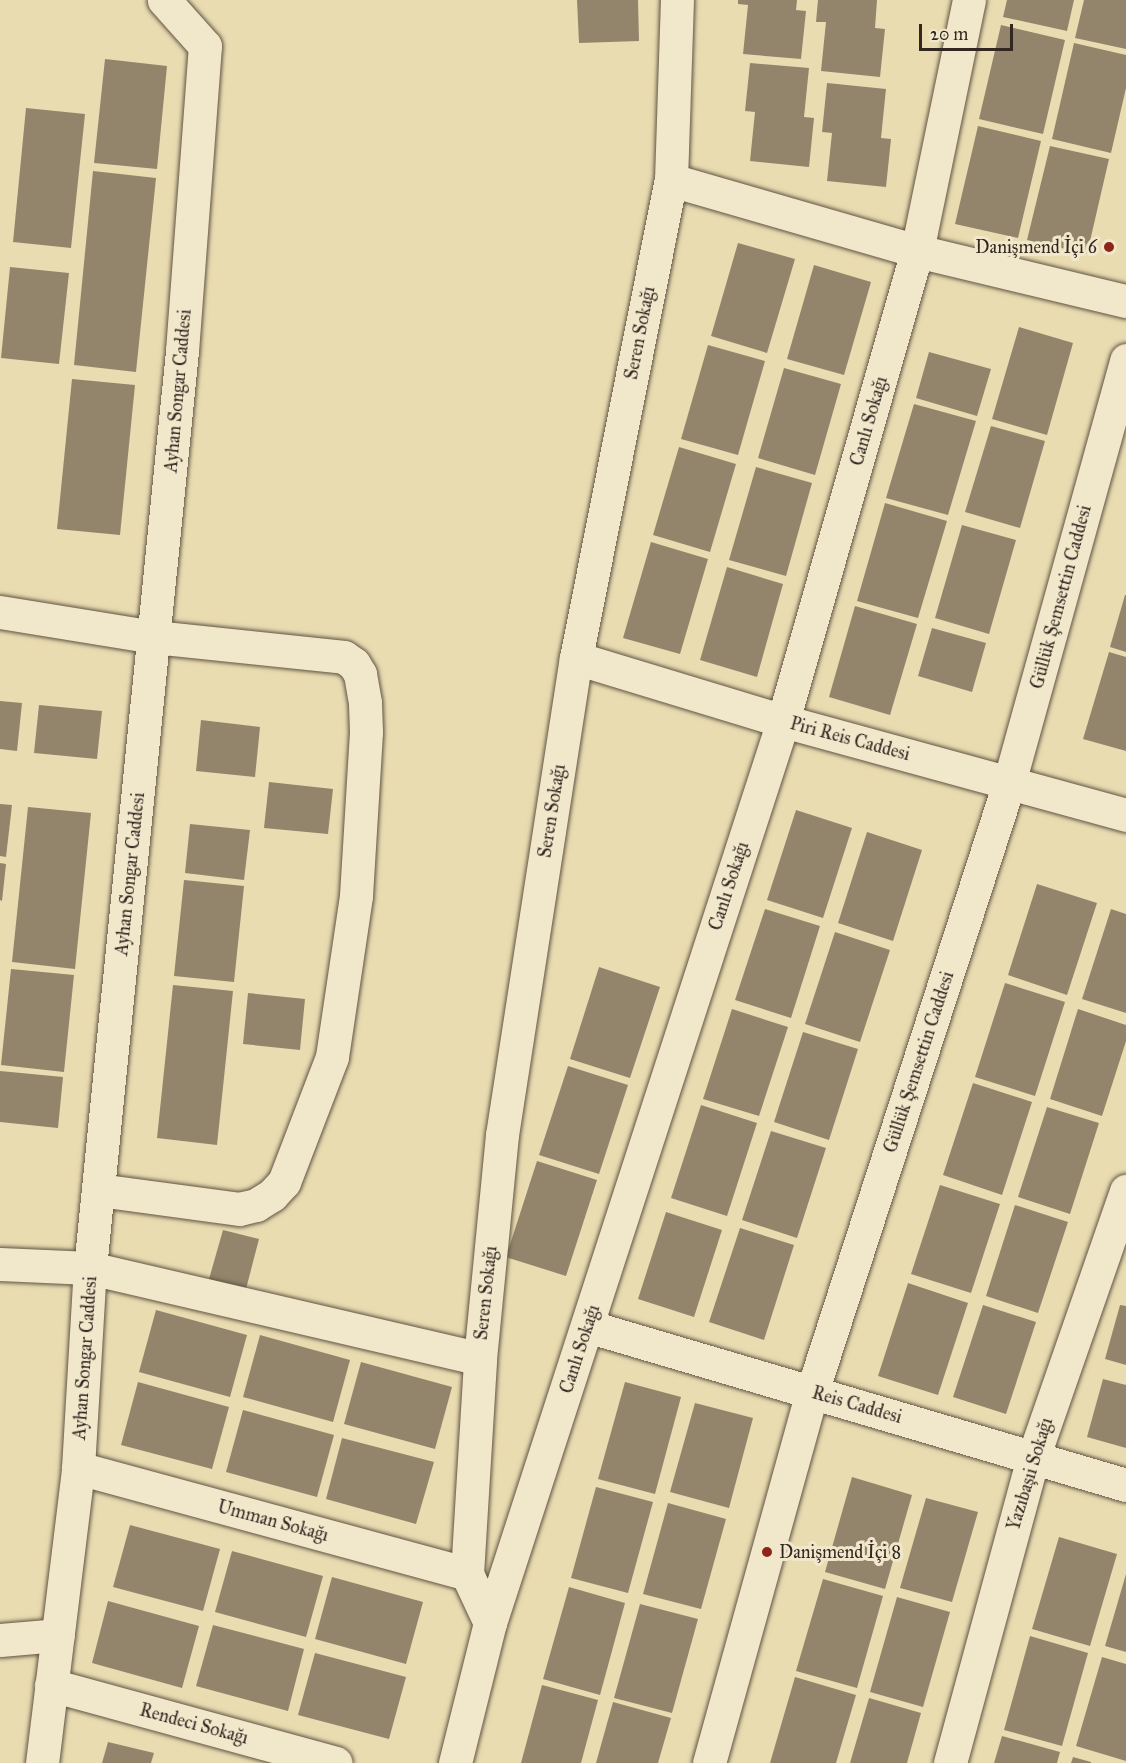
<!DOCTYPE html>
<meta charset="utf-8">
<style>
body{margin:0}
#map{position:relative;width:1126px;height:1763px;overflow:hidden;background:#eadcb1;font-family:"IM FELL Great Primer",serif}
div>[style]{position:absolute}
.building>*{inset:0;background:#92856b}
.roads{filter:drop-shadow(0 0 2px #605444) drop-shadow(0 0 2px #605444)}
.minor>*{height:33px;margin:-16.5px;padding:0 16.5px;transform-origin:16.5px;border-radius:16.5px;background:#f1e8cc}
.dots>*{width:16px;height:16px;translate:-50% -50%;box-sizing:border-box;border:3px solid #f1e8cc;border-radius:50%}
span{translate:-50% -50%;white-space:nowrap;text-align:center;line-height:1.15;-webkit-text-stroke:6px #f1e8cc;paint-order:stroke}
.poi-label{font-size:18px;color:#322620}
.right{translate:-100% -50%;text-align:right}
.left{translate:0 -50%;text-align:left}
.street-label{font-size:18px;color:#322620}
.scale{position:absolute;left:919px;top:24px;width:94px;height:27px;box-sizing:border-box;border:3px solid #322620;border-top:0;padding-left:8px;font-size:18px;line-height:21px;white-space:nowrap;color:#322620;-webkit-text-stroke:4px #f1e8cc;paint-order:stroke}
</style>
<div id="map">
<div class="building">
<i style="clip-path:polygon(577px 0,638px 0,639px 41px,579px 43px)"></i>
<i style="clip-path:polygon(738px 0,797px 0,796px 10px,806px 11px,801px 59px,743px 54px,748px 5px,738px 4px)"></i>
<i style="clip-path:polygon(818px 0,877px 0,875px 28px,885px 29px,880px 77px,821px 71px,826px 22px,816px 22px)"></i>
<i style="clip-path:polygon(1007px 0,1074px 0,1067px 31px,1003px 17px)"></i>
<i style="clip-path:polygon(1084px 0,1126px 0,1126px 49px,1075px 38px)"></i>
<i style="clip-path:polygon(1001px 25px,1065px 40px,1043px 134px,979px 119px)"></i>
<i style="clip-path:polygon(1074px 43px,1126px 55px,1126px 88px,1111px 153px,1052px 139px)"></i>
<i style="clip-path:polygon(105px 59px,167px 66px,157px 169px,94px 163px)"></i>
<i style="clip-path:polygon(750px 63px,809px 68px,804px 117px,814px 118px,809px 167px,750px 161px,755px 112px,745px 111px)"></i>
<i style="clip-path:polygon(827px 83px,886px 89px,881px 138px,891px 139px,886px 187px,827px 181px,832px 133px,822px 132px)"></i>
<i style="clip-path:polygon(26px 108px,85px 114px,71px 248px,13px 242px)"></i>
<i style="clip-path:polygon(978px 126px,1041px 141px,1018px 238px,955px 224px)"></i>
<i style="clip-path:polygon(1050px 146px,1109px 159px,1087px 254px,1027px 240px)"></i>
<i style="clip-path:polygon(93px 171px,156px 178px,136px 372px,74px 365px)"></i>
<i style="clip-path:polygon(738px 243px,795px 259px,767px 353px,711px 336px)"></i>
<i style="clip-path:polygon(814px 265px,871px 282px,844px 375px,787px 359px)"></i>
<i style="clip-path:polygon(10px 267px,69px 273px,59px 364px,1px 358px)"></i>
<i style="clip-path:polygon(1019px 327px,1073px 343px,1047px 435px,992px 419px)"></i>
<i style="clip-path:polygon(708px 345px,765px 361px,738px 455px,681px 439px)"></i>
<i style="clip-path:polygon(929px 352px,991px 369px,977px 416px,916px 398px)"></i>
<i style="clip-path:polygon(784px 368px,841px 384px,815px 475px,758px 458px)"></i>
<i style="clip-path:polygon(72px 379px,135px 385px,120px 535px,57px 529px)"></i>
<i style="clip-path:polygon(914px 404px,976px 421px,948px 515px,886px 498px)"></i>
<i style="clip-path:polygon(991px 426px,1045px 441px,1020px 528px,965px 512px)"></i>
<i style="clip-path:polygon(679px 447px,736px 464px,710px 552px,653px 535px)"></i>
<i style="clip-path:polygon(756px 467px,812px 483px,786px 576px,729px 560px)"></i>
<i style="clip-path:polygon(885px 503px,947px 521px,918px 618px,857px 601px)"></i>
<i style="clip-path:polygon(962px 525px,1016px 540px,989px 634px,935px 618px)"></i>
<i style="clip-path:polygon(651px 542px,708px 559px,680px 654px,623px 638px)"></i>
<i style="clip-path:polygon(727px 567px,783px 584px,757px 677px,700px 660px)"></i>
<i style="clip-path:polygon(1125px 595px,1126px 595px,1126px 652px,1110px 647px)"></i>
<i style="clip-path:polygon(855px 606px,917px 624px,890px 715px,829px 697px)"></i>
<i style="clip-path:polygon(932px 628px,986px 643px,972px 692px,918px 676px)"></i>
<i style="clip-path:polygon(1109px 652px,1126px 657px,1126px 751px,1083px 739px)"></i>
<i style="clip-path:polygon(0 701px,22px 703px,17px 751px,0 749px)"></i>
<i style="clip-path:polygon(39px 705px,102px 711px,97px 759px,34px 753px)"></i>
<i style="clip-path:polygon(201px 720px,260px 727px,255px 777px,196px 771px)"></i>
<i style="clip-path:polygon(269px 782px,333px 789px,328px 834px,264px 828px)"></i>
<i style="clip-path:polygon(0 804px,12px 805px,6px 857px,0 856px)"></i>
<i style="clip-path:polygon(28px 807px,91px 813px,75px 969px,12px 962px)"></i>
<i style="clip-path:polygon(796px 810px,852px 828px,823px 918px,767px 900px)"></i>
<i style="clip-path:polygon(190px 824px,250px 830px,244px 880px,185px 873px)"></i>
<i style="clip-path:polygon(867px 832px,922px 850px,893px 941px,838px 923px)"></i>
<i style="clip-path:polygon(0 863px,6px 864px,2px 901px,0 900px)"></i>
<i style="clip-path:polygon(184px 880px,244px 886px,234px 982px,174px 976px)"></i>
<i style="clip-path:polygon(1037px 884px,1097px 903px,1067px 995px,1008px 975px)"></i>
<i style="clip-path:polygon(765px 909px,820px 926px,791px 1018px,735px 1000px)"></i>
<i style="clip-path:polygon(1111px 909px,1126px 914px,1126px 1013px,1082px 999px)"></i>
<i style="clip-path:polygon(835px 932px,890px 950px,860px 1042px,805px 1024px)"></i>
<i style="clip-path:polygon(599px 967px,660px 987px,630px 1078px,570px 1059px)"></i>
<i style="clip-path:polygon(11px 969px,74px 975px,64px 1072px,1px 1065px)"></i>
<i style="clip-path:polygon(1005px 983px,1065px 1002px,1035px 1096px,975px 1077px)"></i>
<i style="clip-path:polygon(173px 985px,233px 991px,217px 1145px,157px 1138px)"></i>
<i style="clip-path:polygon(248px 993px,305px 999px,300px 1050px,243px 1044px)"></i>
<i style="clip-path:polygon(732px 1009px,788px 1027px,759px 1116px,703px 1099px)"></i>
<i style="clip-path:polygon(1078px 1009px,1126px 1025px,1126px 1041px,1102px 1116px,1050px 1099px)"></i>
<i style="clip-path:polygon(803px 1032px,858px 1049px,829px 1140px,774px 1122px)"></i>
<i style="clip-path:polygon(568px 1066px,628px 1085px,599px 1174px,539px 1155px)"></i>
<i style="clip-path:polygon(0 1071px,63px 1077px,58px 1128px,0 1122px)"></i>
<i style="clip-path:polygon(973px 1083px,1032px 1102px,1002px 1195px,943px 1175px)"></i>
<i style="clip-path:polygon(701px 1105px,757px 1123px,727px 1216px,671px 1198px)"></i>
<i style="clip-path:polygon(1047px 1107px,1099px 1123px,1070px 1214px,1018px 1197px)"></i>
<i style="clip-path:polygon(771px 1131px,826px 1148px,797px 1238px,742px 1220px)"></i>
<i style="clip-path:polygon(537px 1161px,597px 1180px,566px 1276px,506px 1257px)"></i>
<i style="clip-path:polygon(940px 1185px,1000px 1204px,971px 1293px,911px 1274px)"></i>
<i style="clip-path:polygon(1015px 1205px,1068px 1222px,1038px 1313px,986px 1296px)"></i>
<i style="clip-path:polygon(666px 1212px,722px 1230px,694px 1317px,638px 1299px)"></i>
<i style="clip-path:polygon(740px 1228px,794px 1245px,764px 1340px,709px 1322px)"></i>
<i style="clip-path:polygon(223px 1230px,259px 1239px,246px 1289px,209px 1279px)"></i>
<i style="clip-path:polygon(908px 1283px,968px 1303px,938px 1395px,878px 1376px)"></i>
<i style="clip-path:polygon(983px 1305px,1036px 1322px,1006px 1414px,953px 1397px)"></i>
<i style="clip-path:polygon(1120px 1305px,1126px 1306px,1126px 1365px,1105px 1359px)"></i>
<i style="clip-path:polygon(156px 1310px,247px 1335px,230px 1397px,139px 1372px)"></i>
<i style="clip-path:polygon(260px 1335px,350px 1360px,333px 1422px,243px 1397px)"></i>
<i style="clip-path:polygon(361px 1362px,452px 1387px,435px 1449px,344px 1424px)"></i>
<i style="clip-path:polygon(1103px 1379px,1126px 1385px,1126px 1448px,1087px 1437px)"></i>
<i style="clip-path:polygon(138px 1382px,229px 1407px,212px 1469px,121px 1445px)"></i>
<i style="clip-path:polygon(625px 1382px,681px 1397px,655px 1494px,598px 1479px)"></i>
<i style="clip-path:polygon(695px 1403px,753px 1418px,729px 1508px,670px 1492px)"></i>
<i style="clip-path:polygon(243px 1410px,334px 1435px,317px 1497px,226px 1472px)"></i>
<i style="clip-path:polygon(342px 1438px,434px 1462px,416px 1524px,326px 1499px)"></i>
<i style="clip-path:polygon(852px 1477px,912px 1495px,885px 1589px,825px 1572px)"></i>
<i style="clip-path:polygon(596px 1487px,653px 1502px,628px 1593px,571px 1578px)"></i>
<i style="clip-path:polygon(926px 1498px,978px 1512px,952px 1602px,900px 1588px)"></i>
<i style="clip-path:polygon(668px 1503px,726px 1519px,701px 1609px,643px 1594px)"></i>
<i style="clip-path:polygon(130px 1525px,220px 1549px,203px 1611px,113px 1587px)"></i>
<i style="clip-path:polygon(1059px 1537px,1117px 1554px,1090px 1646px,1032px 1629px)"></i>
<i style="clip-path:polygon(232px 1551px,323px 1576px,306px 1637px,215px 1612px)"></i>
<i style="clip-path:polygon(1126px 1574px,1126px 1652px,1105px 1646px)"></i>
<i style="clip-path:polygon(332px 1577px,423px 1602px,406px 1664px,315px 1639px)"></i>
<i style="clip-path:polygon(823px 1579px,883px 1596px,857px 1688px,796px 1671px)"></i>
<i style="clip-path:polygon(569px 1587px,625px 1603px,600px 1695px,543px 1679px)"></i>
<i style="clip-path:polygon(897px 1597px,950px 1612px,923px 1707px,870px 1692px)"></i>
<i style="clip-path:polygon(108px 1601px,199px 1626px,182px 1688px,92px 1663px)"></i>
<i style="clip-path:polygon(640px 1604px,698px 1619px,672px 1713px,614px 1698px)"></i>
<i style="clip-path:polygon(213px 1625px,304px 1649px,288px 1711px,196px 1686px)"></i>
<i style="clip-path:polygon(1030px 1636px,1088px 1653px,1062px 1746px,1004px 1730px)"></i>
<i style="clip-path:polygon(315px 1653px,406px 1677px,389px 1739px,298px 1715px)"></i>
<i style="clip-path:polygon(1102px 1657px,1126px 1664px,1126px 1761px,1076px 1746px)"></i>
<i style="clip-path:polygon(795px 1677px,856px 1695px,836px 1763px,770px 1763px)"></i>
<i style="clip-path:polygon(542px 1685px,598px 1700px,581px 1763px,521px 1763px)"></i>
<i style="clip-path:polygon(869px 1698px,921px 1713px,907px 1763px,850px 1763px)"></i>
<i style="clip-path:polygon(613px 1702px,671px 1718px,658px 1763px,596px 1763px)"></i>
<i style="clip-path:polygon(1002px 1736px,1060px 1752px,1057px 1763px,994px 1763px)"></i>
<i style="clip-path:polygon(108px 1742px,154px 1753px,151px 1763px,102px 1763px)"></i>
<i style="clip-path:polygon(1073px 1757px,1091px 1762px,1091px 1763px,1071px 1763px)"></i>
</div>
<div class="roads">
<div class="minor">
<i style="left:671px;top:180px;width:256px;rotate:16.1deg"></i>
<i style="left:917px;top:251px;width:215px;rotate:13.5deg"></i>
<i style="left:0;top:612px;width:156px;rotate:9.2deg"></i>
<i style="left:154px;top:637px;width:191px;rotate:6deg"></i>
<i style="left:344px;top:657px;width:12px;rotate:35deg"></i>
<i style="left:354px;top:664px;width:12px;rotate:59deg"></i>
<i style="left:360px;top:674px;width:29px;rotate:80deg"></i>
<i style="left:365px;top:703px;width:29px;rotate:88deg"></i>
<i style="left:366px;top:732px;width:164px;rotate:93.5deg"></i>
<i style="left:356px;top:896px;width:163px;rotate:98.5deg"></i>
<i style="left:332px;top:1057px;width:134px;rotate:111deg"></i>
<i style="left:284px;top:1182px;width:18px;rotate:133deg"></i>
<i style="left:272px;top:1195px;width:19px;rotate:148deg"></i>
<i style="left:256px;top:1205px;width:17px;rotate:167deg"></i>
<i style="left:239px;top:1209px;width:142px;rotate:-172.3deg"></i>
<i style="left:576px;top:658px;width:216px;rotate:16.9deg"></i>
<i style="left:783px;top:721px;width:356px;rotate:15.3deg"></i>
<i style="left:0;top:1264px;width:90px;rotate:2.5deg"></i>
<i style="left:90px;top:1268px;width:400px;rotate:13.1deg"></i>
<i style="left:587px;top:1326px;width:562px;rotate:16.44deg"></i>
<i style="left:78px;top:1468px;width:403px;rotate:15.2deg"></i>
<i style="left:490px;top:1623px;width:54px;rotate:-115.1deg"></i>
<i style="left:467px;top:1574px;width:215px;rotate:-86.5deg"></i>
<i style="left:480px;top:1359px;width:225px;rotate:-84.4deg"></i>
<i style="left:502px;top:1135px;width:483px;rotate:-81.2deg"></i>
<i style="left:576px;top:658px;width:487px;rotate:-78.8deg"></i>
<i style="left:671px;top:180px;width:180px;rotate:-88.1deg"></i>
<i style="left:0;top:1640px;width:58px;rotate:-4.9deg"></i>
<i style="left:51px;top:1685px;width:295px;rotate:15.3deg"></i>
<i style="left:42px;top:1763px;width:297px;rotate:-83deg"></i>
<i style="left:78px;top:1468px;width:200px;rotate:-86.6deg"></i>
<i style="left:90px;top:1268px;width:922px;rotate:-84.27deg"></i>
<i style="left:182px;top:351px;width:306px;rotate:-85.7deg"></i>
<i style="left:205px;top:46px;width:62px;rotate:-131.7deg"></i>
<i style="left:455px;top:1763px;width:144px;rotate:-76deg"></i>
<i style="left:490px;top:1623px;width:948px;rotate:-72deg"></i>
<i style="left:783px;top:721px;width:489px;rotate:-74.1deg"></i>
<i style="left:917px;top:251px;width:256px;rotate:-78.3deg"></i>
<i style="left:709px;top:1763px;width:385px;rotate:-74.5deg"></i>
<i style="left:812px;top:1392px;width:640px;rotate:-72.07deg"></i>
<i style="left:1009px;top:783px;width:439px;rotate:-74.5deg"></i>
<i style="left:950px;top:1763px;width:316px;rotate:-74.8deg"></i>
<i style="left:1033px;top:1458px;width:283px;rotate:-70.8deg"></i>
</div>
</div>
<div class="dots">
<i style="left:1109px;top:247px;background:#8f2418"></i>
<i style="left:767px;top:1552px;background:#8f2418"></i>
</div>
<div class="poi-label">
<span class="right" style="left:1097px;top:247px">Danişmend İçi 6</span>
<span class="left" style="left:779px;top:1552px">Danişmend İçi 8</span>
</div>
<div class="street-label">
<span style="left:640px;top:333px;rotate:-79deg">Seren Sokağı</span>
<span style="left:178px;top:391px;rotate:-85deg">Ayhan Songar Caddesi</span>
<span style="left:869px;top:421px;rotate:-74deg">Canlı Sokağı</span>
<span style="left:1061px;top:597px;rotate:-75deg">Güllük Şemsettin Caddesi</span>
<span style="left:850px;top:739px;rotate:15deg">Piri Reis Caddesi</span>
<span style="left:552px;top:811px;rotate:-81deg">Seren Sokağı</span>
<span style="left:130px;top:874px;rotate:-84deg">Ayhan Songar Caddesi</span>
<span style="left:729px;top:886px;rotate:-72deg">Canlı Sokağı</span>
<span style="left:919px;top:1062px;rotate:-72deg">Güllük Şemsettin Caddesi</span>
<span style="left:486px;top:1293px;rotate:-84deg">Seren Sokağı</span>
<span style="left:580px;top:1349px;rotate:-72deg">Canlı Sokağı</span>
<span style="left:85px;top:1358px;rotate:-86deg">Ayhan Songar Caddesi</span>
<span style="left:857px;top:1405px;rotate:16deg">Reis Caddesi</span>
<span style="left:1030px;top:1474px;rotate:-73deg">Yazıbaşıi Sokağı</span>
<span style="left:273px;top:1521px;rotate:15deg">Umman Sokağı</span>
<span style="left:194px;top:1724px;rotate:15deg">Rendeci Sokağı</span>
</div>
<div class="scale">20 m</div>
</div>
